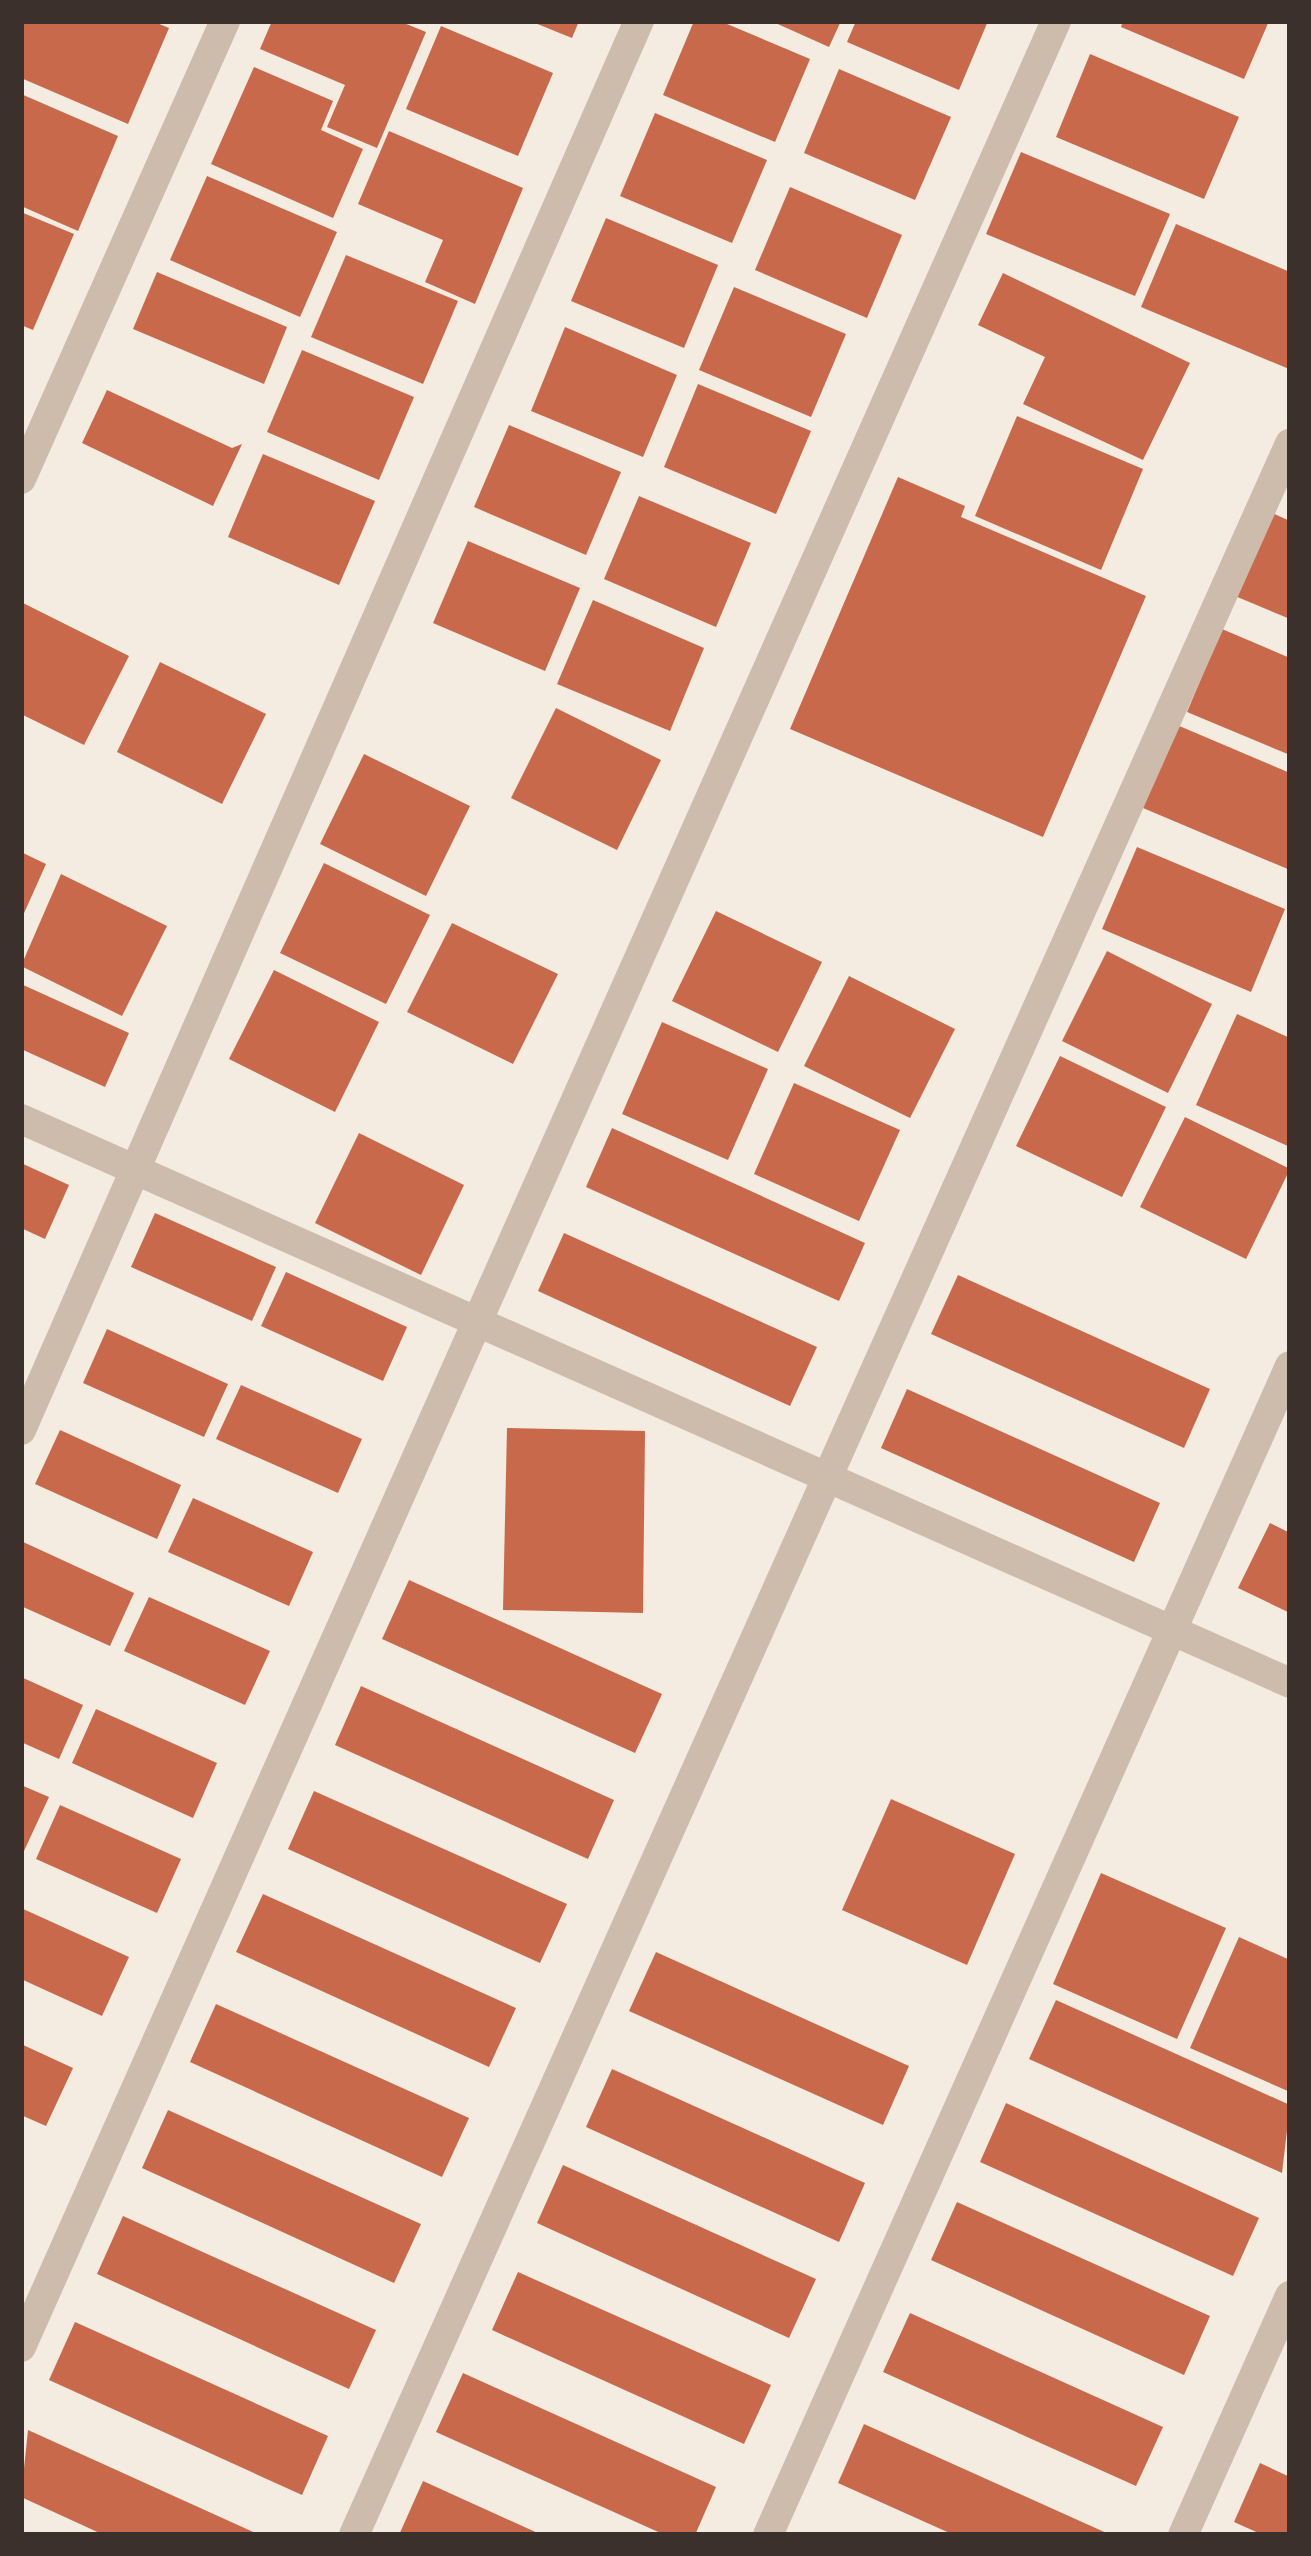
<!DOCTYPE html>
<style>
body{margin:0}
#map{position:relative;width:1311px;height:2556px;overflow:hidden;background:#f4ebe1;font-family:Inter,sans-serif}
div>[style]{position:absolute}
.building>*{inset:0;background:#c8694b}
.minor>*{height:30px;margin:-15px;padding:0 15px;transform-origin:15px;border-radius:15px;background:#cdbbac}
span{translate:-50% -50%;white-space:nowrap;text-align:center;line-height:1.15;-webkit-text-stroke:9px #fbf5ee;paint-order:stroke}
.frame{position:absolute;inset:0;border:24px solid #3b302b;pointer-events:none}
</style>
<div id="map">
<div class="building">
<i style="clip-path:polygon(22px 21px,152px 21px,169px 28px,128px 124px,21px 78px)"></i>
<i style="clip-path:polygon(272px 21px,399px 21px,426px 32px,377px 148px,327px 127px,345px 85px,260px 49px)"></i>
<i style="clip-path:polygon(530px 21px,579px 21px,572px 38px)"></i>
<i style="clip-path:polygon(694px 21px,720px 21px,810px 59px,775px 142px,663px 95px)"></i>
<i style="clip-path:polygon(771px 21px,841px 21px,829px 47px)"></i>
<i style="clip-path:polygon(856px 21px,988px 21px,959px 90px,847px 42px)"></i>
<i style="clip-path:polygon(1123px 21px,1269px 21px,1244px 79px,1121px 27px)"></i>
<i style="clip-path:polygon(441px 26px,553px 73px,518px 156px,406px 109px)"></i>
<i style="clip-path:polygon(1090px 54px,1239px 117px,1204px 199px,1056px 137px)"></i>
<i style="clip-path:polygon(254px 67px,333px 101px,321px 130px,363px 149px,333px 218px,211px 164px)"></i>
<i style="clip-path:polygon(839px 69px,951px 117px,915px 200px,804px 153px)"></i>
<i style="clip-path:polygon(21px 94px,118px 136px,78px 231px,21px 206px)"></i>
<i style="clip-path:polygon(655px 113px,767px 160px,732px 243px,620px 196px)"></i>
<i style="clip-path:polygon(389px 131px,523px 188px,475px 304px,425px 282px,443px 240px,358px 204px)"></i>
<i style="clip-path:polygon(1021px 152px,1170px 214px,1135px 296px,986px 234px)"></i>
<i style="clip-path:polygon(207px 176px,337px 232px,300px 317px,170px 260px)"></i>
<i style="clip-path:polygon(790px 187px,902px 235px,867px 318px,755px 270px)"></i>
<i style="clip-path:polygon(21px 212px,74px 234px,33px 330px,21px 325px)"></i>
<i style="clip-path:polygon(606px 218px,718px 265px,684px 348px,571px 301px)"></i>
<i style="clip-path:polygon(1176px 224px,1290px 272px,1289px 369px,1141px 307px)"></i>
<i style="clip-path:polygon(346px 255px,458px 301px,423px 384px,311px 337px)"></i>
<i style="clip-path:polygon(157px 272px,287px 327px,264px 384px,133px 329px)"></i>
<i style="clip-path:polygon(1003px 273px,1190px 363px,1143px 460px,1023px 404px,1045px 357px,978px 325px)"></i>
<i style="clip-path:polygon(734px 287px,846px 334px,811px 417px,699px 370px)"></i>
<i style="clip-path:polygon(565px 327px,677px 375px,643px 457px,531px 411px)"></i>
<i style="clip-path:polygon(302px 350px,414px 397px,379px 480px,267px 432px)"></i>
<i style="clip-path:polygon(698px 384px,811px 431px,776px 514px,664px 467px)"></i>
<i style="clip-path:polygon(107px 390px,232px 448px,242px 444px,213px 506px,82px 443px)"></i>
<i style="clip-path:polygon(1017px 416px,1143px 469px,1101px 570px,975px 516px)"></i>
<i style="clip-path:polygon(509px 425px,621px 472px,586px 555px,474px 507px)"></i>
<i style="clip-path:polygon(263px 454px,375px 501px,339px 585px,228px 537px)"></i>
<i style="clip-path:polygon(898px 477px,965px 506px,961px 517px,1146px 596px,1043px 837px,790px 729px)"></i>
<i style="clip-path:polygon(639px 496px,751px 543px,716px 627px,604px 579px)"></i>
<i style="clip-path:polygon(1270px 512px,1290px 521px,1290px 619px,1235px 596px)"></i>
<i style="clip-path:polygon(468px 541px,580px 588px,545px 671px,433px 623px)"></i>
<i style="clip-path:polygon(593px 600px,704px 648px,670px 731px,557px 684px)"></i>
<i style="clip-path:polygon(23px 603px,129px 656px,84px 745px,21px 714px)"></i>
<i style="clip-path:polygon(1222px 629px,1290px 658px,1290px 755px,1187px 712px)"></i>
<i style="clip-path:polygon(160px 662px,266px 714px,222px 804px,117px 752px)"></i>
<i style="clip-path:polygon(556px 708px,661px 760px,617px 850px,511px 798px)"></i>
<i style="clip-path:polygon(1177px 725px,1290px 773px,1290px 870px,1143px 808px)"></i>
<i style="clip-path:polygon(364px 754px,470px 806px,426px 896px,320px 844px)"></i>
<i style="clip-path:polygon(1137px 847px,1285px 909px,1251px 992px,1102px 929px)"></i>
<i style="clip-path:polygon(21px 852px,46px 864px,21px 920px)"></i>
<i style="clip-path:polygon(324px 863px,430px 915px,386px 1004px,280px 953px)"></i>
<i style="clip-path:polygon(61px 874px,167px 926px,122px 1016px,21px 966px)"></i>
<i style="clip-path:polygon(716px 911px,822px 962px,778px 1052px,672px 1001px)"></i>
<i style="clip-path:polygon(452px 923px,558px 974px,513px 1064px,407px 1012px)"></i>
<i style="clip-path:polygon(1107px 951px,1212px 1004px,1168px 1093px,1062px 1041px)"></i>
<i style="clip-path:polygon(274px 970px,379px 1022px,335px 1112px,229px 1059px)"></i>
<i style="clip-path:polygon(849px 976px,955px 1029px,910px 1118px,804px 1066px)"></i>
<i style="clip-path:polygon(21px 984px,129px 1033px,105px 1087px,21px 1049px)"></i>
<i style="clip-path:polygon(1237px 1014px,1290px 1038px,1290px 1147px,1196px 1105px)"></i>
<i style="clip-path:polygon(662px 1022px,768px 1069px,728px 1160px,622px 1114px)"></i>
<i style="clip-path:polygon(1060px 1056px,1166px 1107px,1122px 1197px,1016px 1146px)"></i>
<i style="clip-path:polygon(794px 1083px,900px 1130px,859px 1221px,754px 1174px)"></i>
<i style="clip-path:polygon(1185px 1117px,1290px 1169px,1246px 1259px,1140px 1207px)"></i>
<i style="clip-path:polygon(612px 1128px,865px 1243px,839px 1301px,586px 1187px)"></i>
<i style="clip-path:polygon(359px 1133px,464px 1185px,421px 1275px,315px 1223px)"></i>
<i style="clip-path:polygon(21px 1163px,69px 1185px,45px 1239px,21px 1228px)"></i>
<i style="clip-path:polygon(155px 1213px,276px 1267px,252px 1321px,131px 1267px)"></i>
<i style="clip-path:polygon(564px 1233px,817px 1347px,790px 1406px,538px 1291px)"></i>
<i style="clip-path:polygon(286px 1272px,407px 1327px,383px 1381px,261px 1326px)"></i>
<i style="clip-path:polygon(958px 1275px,1210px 1389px,1184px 1448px,931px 1334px)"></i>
<i style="clip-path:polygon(107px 1329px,228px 1384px,204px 1437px,83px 1383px)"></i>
<i style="clip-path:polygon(241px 1385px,362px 1439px,338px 1493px,216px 1439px)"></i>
<i style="clip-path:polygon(907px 1389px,1160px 1503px,1134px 1562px,881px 1448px)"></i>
<i style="clip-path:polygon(507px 1428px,645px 1431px,643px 1613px,503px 1610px)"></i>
<i style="clip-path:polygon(60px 1430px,181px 1485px,157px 1539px,35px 1484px)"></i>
<i style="clip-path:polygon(193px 1498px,313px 1552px,289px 1606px,168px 1552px)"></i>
<i style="clip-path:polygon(1270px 1523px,1290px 1533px,1290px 1613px,1238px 1588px)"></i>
<i style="clip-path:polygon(21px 1541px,134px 1593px,110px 1646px,21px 1606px)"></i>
<i style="clip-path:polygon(409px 1580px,662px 1694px,635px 1753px,382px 1639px)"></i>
<i style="clip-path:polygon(149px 1597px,270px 1651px,245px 1705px,124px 1651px)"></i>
<i style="clip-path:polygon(21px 1677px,83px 1705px,59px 1759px,21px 1742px)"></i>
<i style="clip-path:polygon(361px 1686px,614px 1800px,588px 1859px,335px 1745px)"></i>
<i style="clip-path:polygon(96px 1709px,217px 1763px,193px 1818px,72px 1763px)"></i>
<i style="clip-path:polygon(21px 1785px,49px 1797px,24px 1851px,21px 1849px)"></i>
<i style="clip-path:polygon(314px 1791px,567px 1904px,540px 1963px,288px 1849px)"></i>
<i style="clip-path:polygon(891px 1799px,1015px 1854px,967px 1965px,842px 1910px)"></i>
<i style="clip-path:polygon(60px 1805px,181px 1859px,157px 1913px,36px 1859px)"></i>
<i style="clip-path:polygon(1101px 1873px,1226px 1928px,1177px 2039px,1053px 1984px)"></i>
<i style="clip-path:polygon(263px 1894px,516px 2008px,489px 2067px,236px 1952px)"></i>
<i style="clip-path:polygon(21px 1908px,129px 1957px,102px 2016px,21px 1979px)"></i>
<i style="clip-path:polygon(1239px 1937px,1290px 1960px,1290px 2092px,1190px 2048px)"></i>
<i style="clip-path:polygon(656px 1952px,909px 2066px,883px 2125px,629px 2011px)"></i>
<i style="clip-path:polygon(1056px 2000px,1290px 2105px,1282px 2173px,1029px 2059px)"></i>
<i style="clip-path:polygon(216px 2004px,469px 2118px,442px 2177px,190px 2062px)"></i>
<i style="clip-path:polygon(21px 2044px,73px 2068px,46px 2126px,21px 2115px)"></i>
<i style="clip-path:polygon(612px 2069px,865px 2183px,839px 2242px,586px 2127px)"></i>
<i style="clip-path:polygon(1006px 2103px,1259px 2218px,1233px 2276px,980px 2162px)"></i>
<i style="clip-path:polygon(168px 2110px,421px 2224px,394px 2283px,142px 2168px)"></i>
<i style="clip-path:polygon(563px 2165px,816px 2279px,789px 2338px,537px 2223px)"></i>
<i style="clip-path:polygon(957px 2202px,1210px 2316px,1184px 2375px,931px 2260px)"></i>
<i style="clip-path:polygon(123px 2216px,376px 2330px,349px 2389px,97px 2274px)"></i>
<i style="clip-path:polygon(518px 2272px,771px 2385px,744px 2444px,492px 2330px)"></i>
<i style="clip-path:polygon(910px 2313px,1163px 2427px,1136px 2486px,883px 2372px)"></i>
<i style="clip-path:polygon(75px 2322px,328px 2436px,302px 2495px,49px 2380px)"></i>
<i style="clip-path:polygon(463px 2373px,716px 2487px,695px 2535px,665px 2535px,436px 2432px)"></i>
<i style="clip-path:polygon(864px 2424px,1111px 2535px,954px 2535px,838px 2483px)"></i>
<i style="clip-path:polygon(28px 2430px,260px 2535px,104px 2535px,21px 2497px)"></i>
<i style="clip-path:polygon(1260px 2463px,1290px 2477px,1290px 2535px,1263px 2535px,1234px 2522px)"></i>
<i style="clip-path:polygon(423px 2481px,542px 2535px,399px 2535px)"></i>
</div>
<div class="minor">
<i style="left:21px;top:479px;width:501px;rotate:-65.99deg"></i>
<i style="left:21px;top:1119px;width:1389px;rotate:23.96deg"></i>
<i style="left:21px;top:1430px;width:1539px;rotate:-66.32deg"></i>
<i style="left:21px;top:2347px;width:2546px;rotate:-66.01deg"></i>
<i style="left:354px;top:2535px;width:2291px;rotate:-65.89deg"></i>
<i style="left:768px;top:2535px;width:1280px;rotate:-65.94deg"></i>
<i style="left:1183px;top:2535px;width:262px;rotate:-65.9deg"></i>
</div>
<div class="frame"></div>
</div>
